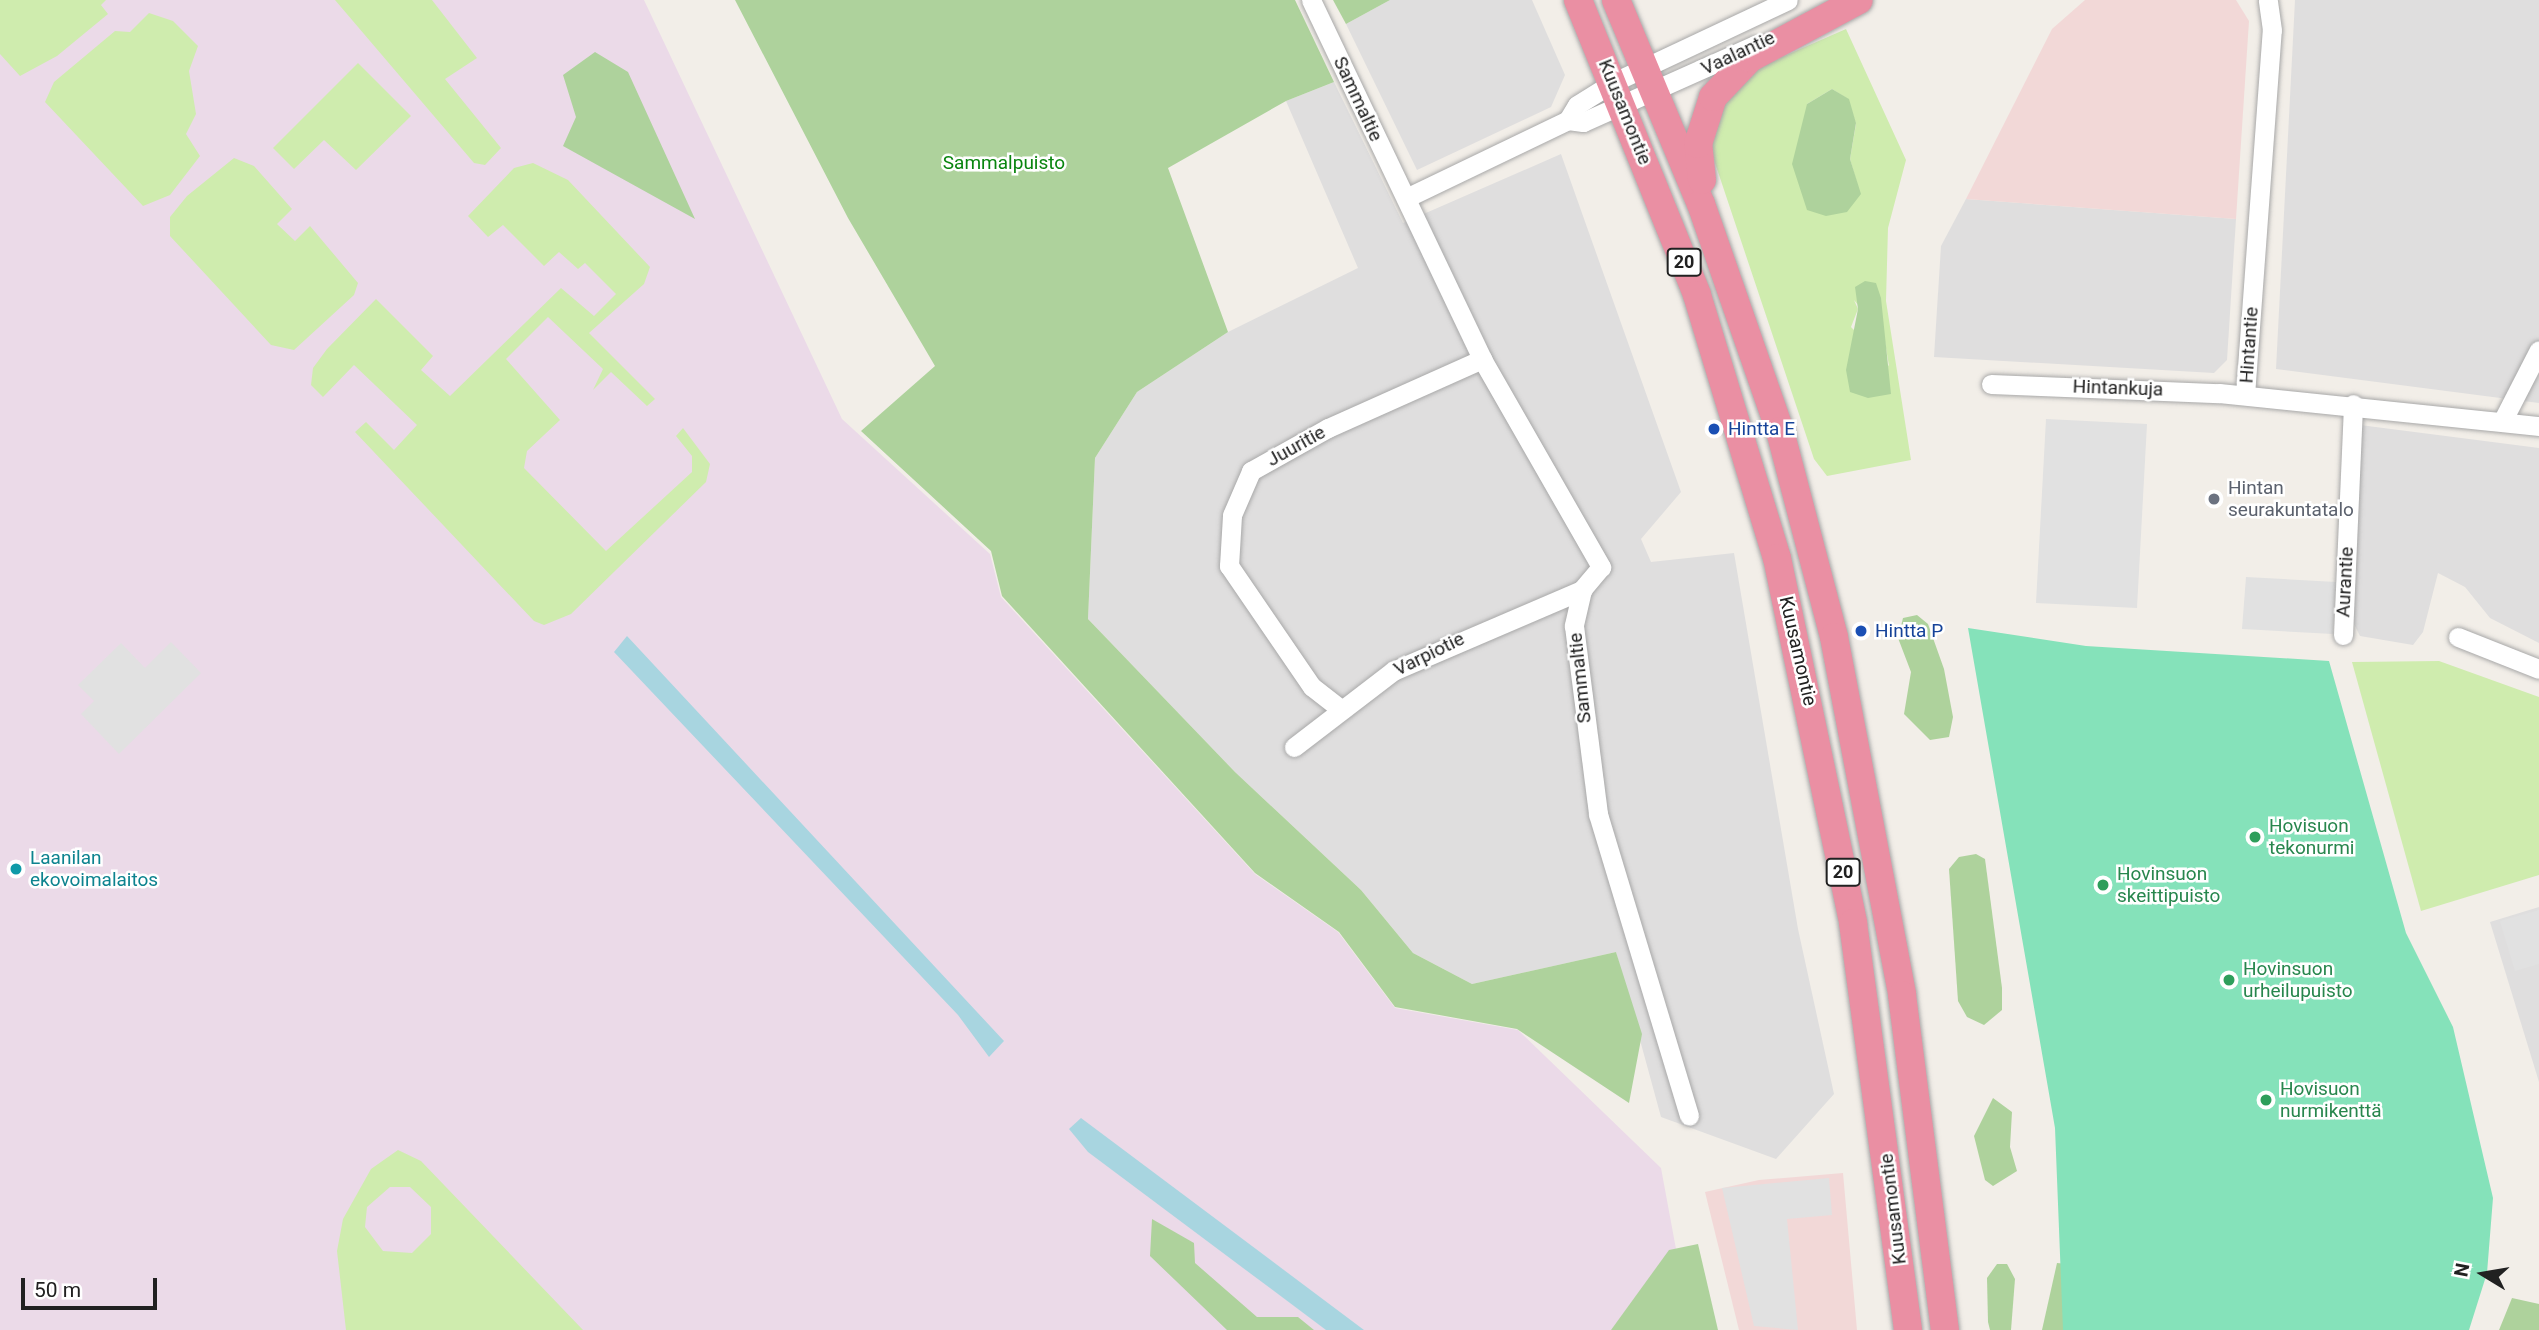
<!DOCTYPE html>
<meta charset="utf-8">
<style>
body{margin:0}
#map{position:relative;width:2539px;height:1330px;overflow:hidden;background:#f2eee8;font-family:Roboto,sans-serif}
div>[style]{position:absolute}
.residential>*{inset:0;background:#dfdede}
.commercial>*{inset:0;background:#f2d8d7}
.industrial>*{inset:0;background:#ebdae8}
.grass>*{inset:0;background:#cfecae}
.forest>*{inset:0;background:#aed29c}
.pitch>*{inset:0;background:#85e2ba}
.parking>*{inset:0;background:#e1e1e1}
.water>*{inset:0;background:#a8d5e0}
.roads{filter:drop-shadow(0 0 2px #a8a8a8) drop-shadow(0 0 2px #a8a8a8)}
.minor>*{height:19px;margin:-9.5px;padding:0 9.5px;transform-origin:9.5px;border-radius:9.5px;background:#fff}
.highway>*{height:28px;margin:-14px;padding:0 14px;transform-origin:14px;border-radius:14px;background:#ea8fa3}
.dots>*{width:19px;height:19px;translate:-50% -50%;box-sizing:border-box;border:4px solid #fff;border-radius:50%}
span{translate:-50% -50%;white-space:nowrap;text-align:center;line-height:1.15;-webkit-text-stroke:5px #fff;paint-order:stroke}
.shield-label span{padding:2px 5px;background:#fff;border:2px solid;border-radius:5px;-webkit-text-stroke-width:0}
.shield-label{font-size:18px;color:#212121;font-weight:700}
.street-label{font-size:19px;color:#212121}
.park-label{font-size:19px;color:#09850f}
.transit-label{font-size:19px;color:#164399}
.left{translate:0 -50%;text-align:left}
.worship-label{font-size:19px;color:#5b616d}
.leisure-label{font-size:19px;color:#27864d}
.culture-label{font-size:19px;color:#0d838f}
.north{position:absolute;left:2448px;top:1239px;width:70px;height:70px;-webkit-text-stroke:5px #fff;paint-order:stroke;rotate:281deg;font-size:19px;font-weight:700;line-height:28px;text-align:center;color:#212121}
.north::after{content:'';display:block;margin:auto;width:24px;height:32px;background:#212121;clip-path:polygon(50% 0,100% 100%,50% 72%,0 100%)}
.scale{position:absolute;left:21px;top:1278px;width:136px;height:32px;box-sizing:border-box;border:4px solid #212121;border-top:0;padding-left:9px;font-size:21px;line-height:24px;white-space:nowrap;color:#212121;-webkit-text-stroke:5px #fff;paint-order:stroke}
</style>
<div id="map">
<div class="residential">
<i style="clip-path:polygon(1390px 0,1532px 0,1565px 75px,1551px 107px,1417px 170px,1346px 24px)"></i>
<i style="clip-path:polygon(2295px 0,2539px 0,2539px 403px,2276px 369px)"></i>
<i style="clip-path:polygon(1334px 82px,1403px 223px,1561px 154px,1681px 492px,1641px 539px,1651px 562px,1734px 553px,1798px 929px,1834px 1094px,1776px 1159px,1661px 1117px,1616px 952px,1472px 984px,1413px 953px,1361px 890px,1235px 772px,1088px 619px,1095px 458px,1137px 392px,1228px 332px,1358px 268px,1286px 101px)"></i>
<i style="clip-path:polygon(1966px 199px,2236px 219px,2227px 360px,2214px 373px,1934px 357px,1941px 246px)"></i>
<i style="clip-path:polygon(2360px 425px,2539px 448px,2539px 643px,2490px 618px,2465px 587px,2438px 573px,2423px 632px,2413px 645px,2360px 636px,2353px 622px)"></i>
<i style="clip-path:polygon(2539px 907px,2539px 1082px,2490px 922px)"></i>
</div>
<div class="commercial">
<i style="clip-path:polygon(2085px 0,2236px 0,2249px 21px,2236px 219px,1966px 199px,2052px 29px)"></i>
<i style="clip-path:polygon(1843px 1173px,1857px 1330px,1739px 1330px,1705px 1192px,1759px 1180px)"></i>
</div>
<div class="industrial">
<i style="clip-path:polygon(0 0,644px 0,842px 419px,990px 554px,1001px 597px,1255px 874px,1338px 932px,1395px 1008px,1518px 1030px,1661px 1168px,1691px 1330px,0 1330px)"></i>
</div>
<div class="grass">
<i style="clip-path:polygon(0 0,106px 0,101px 5px,108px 14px,57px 56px,20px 76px,0 54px)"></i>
<i style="clip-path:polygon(335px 0,432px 0,477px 58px,445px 79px,501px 148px,485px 165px,474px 163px)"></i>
<i style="clip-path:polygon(149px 13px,173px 21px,198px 46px,189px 71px,196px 114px,186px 134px,200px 156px,170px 195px,143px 206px,45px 102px,54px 82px,115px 31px,130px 32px)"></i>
<i style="clip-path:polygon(evenodd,1846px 29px,1906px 160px,1888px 228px,1886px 301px,1911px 460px,1827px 476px,1814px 459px,1710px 148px,1716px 116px,1750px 71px,1846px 29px,1832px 89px,1848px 99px,1856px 124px,1850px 159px,1860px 194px,1807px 104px,1832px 89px,1846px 29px,1854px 300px,1884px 336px,1889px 366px,1851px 327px,1858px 309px,1854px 300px)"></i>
<i style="clip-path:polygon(358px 63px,411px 116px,356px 170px,324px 140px,294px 169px,273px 148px)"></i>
<i style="clip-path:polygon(234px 158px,254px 166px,292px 209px,277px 224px,295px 241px,310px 226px,358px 283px,354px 295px,294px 350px,271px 345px,170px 236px,170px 217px,187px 196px)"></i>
<i style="clip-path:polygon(533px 163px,568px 180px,650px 267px,644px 284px,589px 333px,655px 399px,647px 406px,611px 372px,593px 390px,603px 369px,548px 317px,506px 359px,560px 420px,527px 451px,524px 468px,606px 551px,692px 472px,692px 456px,676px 436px,683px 428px,710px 464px,706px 482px,571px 614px,544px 625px,534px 621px,355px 432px,366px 422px,394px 450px,417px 425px,354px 365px,323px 397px,311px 385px,313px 368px,327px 349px,376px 299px,433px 356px,421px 370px,450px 396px,561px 288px,594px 316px,616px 294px,585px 263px,578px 269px,559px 252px,544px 266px,503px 225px,488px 237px,468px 216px,514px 168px)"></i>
<i style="clip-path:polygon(2439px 661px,2539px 697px,2539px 875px,2421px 911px,2352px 662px)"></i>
<i style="clip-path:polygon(evenodd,398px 1150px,421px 1161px,583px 1330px,346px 1330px,337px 1251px,343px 1219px,371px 1169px,398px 1150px,390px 1187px,410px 1187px,431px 1207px,431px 1234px,412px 1253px,383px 1251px,365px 1227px,367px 1207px,390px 1187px)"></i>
</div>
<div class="forest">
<i style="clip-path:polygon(735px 0,1295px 0,1334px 82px,1286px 101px,1168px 168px,1228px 332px,1137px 392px,1095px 458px,1088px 619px,1235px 772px,1361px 890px,1413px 953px,1472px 984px,1616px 952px,1642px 1034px,1629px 1103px,1517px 1029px,1395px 1007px,1339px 932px,1255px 873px,1002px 596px,991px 551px,861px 431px,935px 366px,848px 218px)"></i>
<i style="clip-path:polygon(1333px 0,1390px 0,1346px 24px)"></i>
<i style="clip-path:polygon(595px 52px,628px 72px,695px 219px,563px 146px,576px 117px,563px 75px)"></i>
<i style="clip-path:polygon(1832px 89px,1849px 99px,1856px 123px,1850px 159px,1861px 194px,1847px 212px,1826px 216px,1807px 210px,1792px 164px,1807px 104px)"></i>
<i style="clip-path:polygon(1865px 281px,1876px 283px,1881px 298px,1891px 394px,1868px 398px,1850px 392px,1846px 370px,1858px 309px,1855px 287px)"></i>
<i style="clip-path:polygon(1917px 615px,1928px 624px,1944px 669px,1953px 717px,1949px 737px,1930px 740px,1904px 714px,1911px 672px,1898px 638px,1903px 618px)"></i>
<i style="clip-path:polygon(1976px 854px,1985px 859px,2002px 988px,2002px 1010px,1984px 1025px,1967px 1017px,1958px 1001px,1949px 869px,1959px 857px)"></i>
<i style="clip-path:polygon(1993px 1098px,2012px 1112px,2010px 1147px,2017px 1171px,1993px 1186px,1985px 1180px,1974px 1136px)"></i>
<i style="clip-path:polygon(1152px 1219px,1194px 1243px,1195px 1263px,1257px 1317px,1298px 1317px,1314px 1330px,1227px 1330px,1150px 1256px)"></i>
<i style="clip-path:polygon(1698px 1244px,1718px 1330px,1611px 1330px,1669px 1250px)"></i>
<i style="clip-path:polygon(2057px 1263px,2067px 1264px,2079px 1330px,2042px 1330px)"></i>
<i style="clip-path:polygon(1997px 1264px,2007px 1264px,2015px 1279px,2011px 1330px,1990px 1330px,1988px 1322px,1987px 1278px)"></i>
<i style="clip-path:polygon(2512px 1298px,2539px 1304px,2539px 1330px,2499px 1330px)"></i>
</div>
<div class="pitch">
<i style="clip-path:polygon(1968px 628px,2086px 646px,2329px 661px,2406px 933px,2453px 1027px,2493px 1198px,2487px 1273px,2469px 1330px,2063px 1330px,2055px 1128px)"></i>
</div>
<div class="parking">
<i style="clip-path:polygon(2046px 419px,2147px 424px,2137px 608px,2036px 603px)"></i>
<i style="clip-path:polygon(2246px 577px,2336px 582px,2333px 634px,2242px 629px)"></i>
<i style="clip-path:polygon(171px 642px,201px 673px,119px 754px,81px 714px,94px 701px,78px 685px,121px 643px,145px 668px)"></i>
<i style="clip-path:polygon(2539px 910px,2539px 964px,2515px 971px,2500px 921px)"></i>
<i style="clip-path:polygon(1829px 1178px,1832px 1215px,1787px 1219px,1798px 1330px,1754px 1326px,1722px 1188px)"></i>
</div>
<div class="water">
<i style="clip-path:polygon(627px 636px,1004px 1041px,989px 1057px,958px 1015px,614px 652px)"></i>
<i style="clip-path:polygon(1081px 1118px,1364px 1330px,1326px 1330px,1088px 1152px,1069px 1129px)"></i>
</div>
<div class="roads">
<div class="minor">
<i style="left:1311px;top:0;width:398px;rotate:64.5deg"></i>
<i style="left:1482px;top:359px;width:240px;rotate:60.2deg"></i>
<i style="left:1601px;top:567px;width:30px;rotate:130deg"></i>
<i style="left:1582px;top:590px;width:37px;rotate:103deg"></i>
<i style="left:1574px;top:626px;width:190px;rotate:82.7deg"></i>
<i style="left:1598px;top:814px;width:315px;rotate:73.2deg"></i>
<i style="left:1568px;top:120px;width:17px;rotate:-59deg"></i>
<i style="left:1577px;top:105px;width:44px;rotate:-31.9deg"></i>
<i style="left:1614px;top:82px;width:192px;rotate:-25.2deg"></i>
<i style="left:1406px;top:198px;width:180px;rotate:-25.7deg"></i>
<i style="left:1568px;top:120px;width:15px;rotate:8deg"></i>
<i style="left:1583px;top:122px;width:188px;rotate:-24.1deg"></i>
<i style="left:1991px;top:384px;width:228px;rotate:2.3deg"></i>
<i style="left:2219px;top:393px;width:322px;rotate:5.9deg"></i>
<i style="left:2245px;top:395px;width:366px;rotate:-85.8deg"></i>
<i style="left:2272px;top:30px;width:30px;rotate:-98deg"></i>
<i style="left:2504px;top:418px;width:76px;rotate:-62.8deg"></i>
<i style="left:2343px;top:635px;width:231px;rotate:-87.5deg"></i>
<i style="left:2458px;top:637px;width:87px;rotate:21.6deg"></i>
<i style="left:1338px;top:707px;width:33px;rotate:-142deg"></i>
<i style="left:1312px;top:687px;width:147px;rotate:-124.4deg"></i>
<i style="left:1229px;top:566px;width:51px;rotate:-86.6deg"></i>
<i style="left:1232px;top:515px;width:48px;rotate:-66.6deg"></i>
<i style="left:1251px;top:471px;width:88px;rotate:-29.2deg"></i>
<i style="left:1328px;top:428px;width:169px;rotate:-24.1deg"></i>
<i style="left:1294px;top:747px;width:125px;rotate:-37.5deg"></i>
<i style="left:1393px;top:671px;width:206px;rotate:-23.2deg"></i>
</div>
<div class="highway">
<i style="left:1578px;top:0;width:318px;rotate:68deg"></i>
<i style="left:1697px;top:295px;width:275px;rotate:73.1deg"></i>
<i style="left:1777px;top:558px;width:373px;rotate:78.2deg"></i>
<i style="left:1853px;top:923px;width:411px;rotate:82.3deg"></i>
<i style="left:1616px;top:0;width:221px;rotate:67.4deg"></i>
<i style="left:1701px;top:204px;width:240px;rotate:70.8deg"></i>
<i style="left:1780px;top:431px;width:213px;rotate:75.3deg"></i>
<i style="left:1834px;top:637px;width:364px;rotate:79.2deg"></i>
<i style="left:1902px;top:995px;width:338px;rotate:82.7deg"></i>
<i style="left:1702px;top:180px;width:36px;rotate:-96deg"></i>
<i style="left:1698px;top:144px;width:49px;rotate:-72.3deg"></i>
<i style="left:1713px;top:97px;width:54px;rotate:-46.5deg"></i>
<i style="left:1750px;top:58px;width:123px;rotate:-28deg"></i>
</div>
</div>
<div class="dots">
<i style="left:1714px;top:429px;background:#1a4fb4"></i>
<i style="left:2214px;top:499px;background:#6b7280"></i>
<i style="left:1861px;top:631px;background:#1a4fb4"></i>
<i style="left:2255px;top:837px;background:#2e9e5b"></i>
<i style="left:16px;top:869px;background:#0f9aa8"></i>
<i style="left:2103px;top:885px;background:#2e9e5b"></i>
<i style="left:2229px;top:980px;background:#2e9e5b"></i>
<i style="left:2266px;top:1100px;background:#2e9e5b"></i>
</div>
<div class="shield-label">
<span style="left:1684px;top:262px">20</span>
<span style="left:1843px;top:872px">20</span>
</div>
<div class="street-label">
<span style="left:1738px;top:53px;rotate:-25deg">Vaalantie</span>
<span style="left:1358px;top:99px;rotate:65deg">Sammaltie</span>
<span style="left:1625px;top:112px;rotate:68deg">Kuusamontie</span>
<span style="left:2249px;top:345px;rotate:-86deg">Hintantie</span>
<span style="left:2118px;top:388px;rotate:2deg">Hintankuja</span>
<span style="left:1296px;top:446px;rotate:-29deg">Juuritie</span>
<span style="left:2345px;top:582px;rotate:-87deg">Aurantie</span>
<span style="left:1798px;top:651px;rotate:77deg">Kuusamontie</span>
<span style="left:1429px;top:654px;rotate:-26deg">Varpiotie</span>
<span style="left:1580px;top:678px;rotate:-96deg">Sammaltie</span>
<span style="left:1893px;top:1209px;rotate:-97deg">Kuusamontie</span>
</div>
<div class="park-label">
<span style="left:1004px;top:163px">Sammalpuisto</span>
</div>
<div class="transit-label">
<span class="left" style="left:1728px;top:429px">Hintta E</span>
<span class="left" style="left:1875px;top:631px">Hintta P</span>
</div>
<div class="worship-label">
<span class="left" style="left:2228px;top:499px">Hintan<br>seurakuntatalo</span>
</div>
<div class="leisure-label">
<span class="left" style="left:2269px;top:837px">Hovisuon<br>tekonurmi</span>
<span class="left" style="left:2117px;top:885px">Hovinsuon<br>skeittipuisto</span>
<span class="left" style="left:2243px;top:980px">Hovinsuon<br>urheilupuisto</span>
<span class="left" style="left:2280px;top:1100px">Hovisuon<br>nurmikenttä</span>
</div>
<div class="culture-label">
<span class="left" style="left:30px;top:869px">Laanilan<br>ekovoimalaitos</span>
</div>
<div class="north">N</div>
<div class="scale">50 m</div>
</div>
